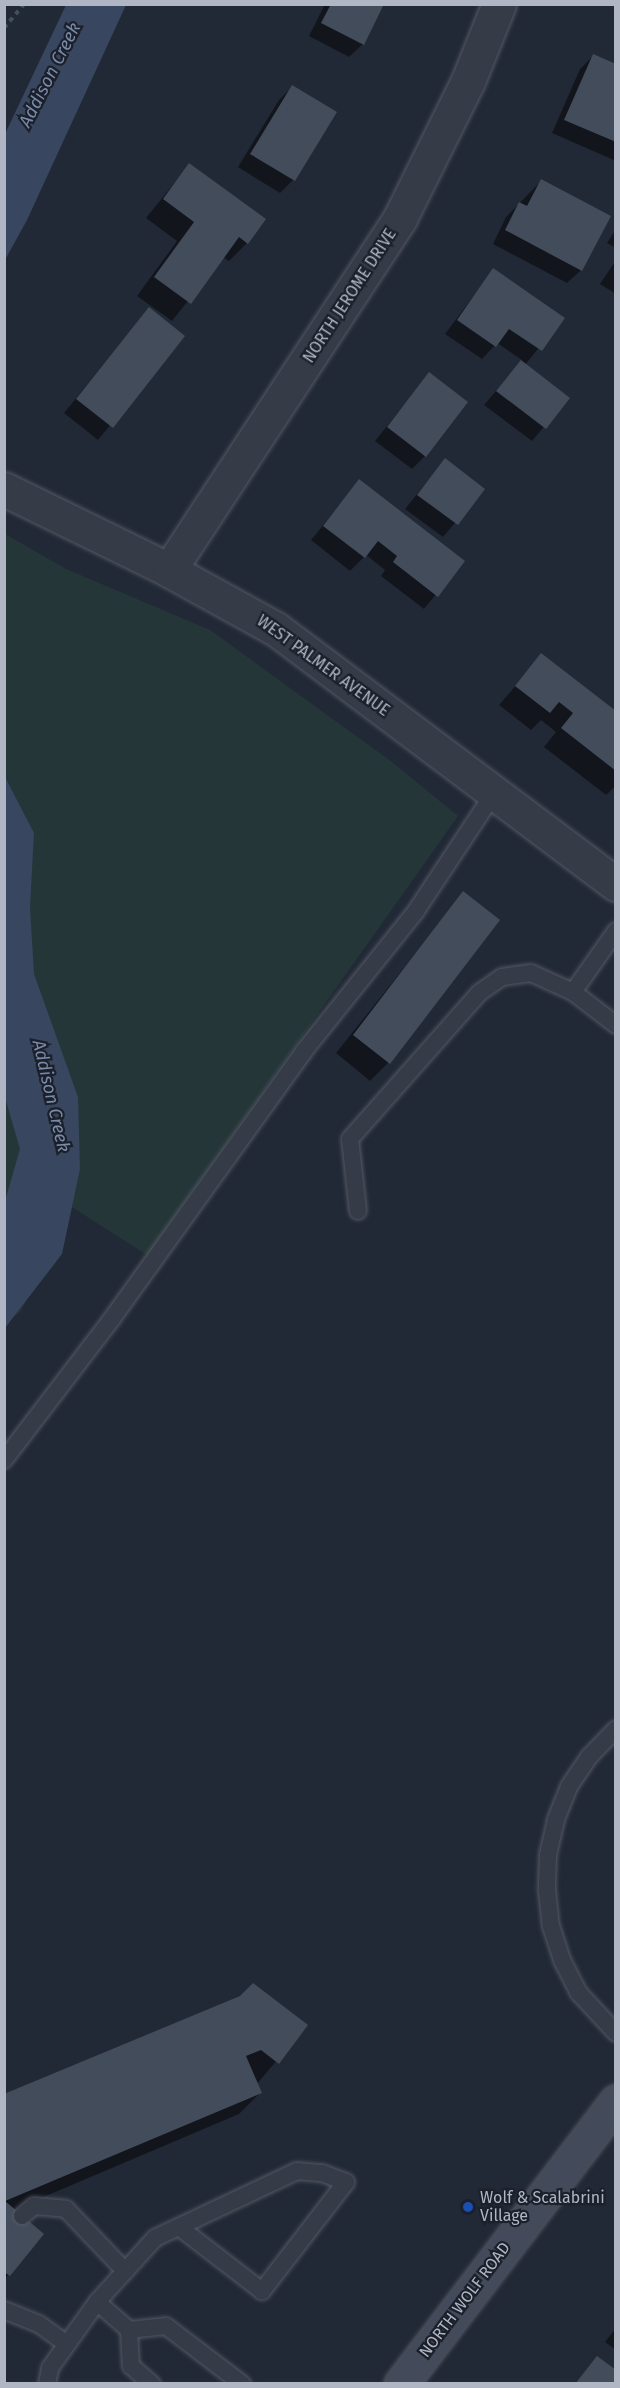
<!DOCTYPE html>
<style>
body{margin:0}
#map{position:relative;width:620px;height:2388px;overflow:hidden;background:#222936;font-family:"Fira Sans",sans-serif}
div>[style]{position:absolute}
.green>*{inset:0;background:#253638}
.water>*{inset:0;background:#38465f}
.shadow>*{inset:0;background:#0007}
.building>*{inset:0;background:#434c5b}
.path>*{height:4px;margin-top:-2px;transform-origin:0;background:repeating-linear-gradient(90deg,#415155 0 4.5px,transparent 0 9px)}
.roads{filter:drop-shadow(0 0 2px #535964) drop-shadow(0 0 2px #535964)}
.lane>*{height:16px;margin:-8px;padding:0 8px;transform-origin:8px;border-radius:8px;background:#353b47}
.street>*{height:33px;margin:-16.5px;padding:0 16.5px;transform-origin:16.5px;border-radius:16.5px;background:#353b47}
.secondary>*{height:33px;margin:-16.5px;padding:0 16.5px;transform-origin:16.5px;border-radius:16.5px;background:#434a59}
.dots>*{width:16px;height:16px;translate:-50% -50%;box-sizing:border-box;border:3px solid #1b202b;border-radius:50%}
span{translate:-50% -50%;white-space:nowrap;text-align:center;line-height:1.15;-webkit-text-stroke:4.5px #1b202b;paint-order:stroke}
.street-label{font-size:16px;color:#b0b6c3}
.poi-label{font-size:16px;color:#b0b6c3}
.left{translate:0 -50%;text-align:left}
.water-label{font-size:18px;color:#7a8baa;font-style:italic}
.frame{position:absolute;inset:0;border:6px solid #b0b6c3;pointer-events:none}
</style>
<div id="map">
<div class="green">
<i style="clip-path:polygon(5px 534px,66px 569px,210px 630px,392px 762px,458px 816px,147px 1255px,72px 1207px,21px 1311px,5px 1324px)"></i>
</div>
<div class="water">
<i style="clip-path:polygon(66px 5px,126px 5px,27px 220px,5px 260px,5px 134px)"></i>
<i style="clip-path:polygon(5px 777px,34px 833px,30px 907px,34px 974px,78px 1097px,80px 1169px,62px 1254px,5px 1328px,5px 1201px,20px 1149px,4px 1094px)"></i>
</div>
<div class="shadow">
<i style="clip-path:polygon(325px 4px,383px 4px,363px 44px,349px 57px,309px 36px)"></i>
<i style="clip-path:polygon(593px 56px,616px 66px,616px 161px,552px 133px,580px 69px)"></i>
<i style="clip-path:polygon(292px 87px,293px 180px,280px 193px,238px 167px,279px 100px)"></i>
<i style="clip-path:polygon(189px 165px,247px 243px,229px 261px,223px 257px,172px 321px,137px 296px,177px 241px,146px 218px)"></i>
<i style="clip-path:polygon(541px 181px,581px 270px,567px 283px,493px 244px,506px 217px)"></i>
<i style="clip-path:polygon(616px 229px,616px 248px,607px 243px)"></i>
<i style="clip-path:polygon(616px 260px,616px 294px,600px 284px)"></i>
<i style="clip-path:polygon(493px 270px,563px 318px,525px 365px,568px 398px,532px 441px,484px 405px,522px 360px,497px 343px,482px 359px,445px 334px)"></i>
<i style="clip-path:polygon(149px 309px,183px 337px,98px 440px,64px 413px)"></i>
<i style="clip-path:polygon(429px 374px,425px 456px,412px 469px,375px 441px)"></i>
<i style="clip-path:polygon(445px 460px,483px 490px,443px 537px,405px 509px)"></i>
<i style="clip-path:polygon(359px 481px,463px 561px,424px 609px,381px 576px,385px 570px,366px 555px,350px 571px,311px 540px)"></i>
<i style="clip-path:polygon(542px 655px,616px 713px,616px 786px,606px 795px,544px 747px,556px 732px,541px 720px,531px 730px,499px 705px)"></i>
<i style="clip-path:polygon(464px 893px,388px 1063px,370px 1081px,336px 1053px)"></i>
<i style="clip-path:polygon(306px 2026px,256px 2085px,260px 2093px,239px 2114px,13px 2210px,41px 2234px,4px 2280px,4px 2095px)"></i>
<i style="clip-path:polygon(616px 2328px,616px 2350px,605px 2342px)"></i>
</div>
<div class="building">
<i style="clip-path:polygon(331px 4px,384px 4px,364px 45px,321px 23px)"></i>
<i style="clip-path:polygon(593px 54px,616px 64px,616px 142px,564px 120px)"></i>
<i style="clip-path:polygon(292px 85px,337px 112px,295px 181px,250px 154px)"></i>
<i style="clip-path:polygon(189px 163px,266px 219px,248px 244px,239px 237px,191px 304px,154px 277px,194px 222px,163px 199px)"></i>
<i style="clip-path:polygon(541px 179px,611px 216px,582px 271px,505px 230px,519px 202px,527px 206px)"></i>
<i style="clip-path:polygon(493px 268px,565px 318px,542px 351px,509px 329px,496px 347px,457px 320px)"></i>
<i style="clip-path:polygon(149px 307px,185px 336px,113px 428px,76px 399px)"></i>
<i style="clip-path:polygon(521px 360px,570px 398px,546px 429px,496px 391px)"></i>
<i style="clip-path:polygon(429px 372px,468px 402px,426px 457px,387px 427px)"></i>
<i style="clip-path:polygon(445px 458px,485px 489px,458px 525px,417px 495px)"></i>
<i style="clip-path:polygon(359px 479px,465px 561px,438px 597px,393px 562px,397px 556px,378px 541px,365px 558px,323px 526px)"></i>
<i style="clip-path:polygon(541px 653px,616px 711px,616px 771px,561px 728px,573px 713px,559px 702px,550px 713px,515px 686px)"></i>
<i style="clip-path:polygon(463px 891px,500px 920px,390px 1064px,353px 1035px)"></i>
<i style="clip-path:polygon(253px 1983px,308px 2025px,279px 2064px,261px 2050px,246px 2056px,262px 2093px,5px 2201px,44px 2234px,10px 2276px,4px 2272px,4px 2094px,240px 1996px)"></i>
<i style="clip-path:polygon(597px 2356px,616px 2370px,616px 2384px,575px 2384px)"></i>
</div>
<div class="path">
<i style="left:4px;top:28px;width:31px;rotate:-50deg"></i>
</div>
<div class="roads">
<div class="lane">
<i style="left:616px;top:931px;width:75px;rotate:125.2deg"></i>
<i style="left:573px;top:992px;width:54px;rotate:37.5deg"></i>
<i style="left:358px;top:1211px;width:72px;rotate:-96.3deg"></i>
<i style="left:350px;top:1139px;width:195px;rotate:-48.5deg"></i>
<i style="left:479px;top:993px;width:28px;rotate:-35deg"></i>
<i style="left:502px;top:977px;width:29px;rotate:-8deg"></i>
<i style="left:531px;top:973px;width:46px;rotate:24.3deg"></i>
<i style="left:4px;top:1460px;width:176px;rotate:-52.6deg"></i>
<i style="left:111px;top:1320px;width:331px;rotate:-54.3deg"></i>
<i style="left:304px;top:1051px;width:179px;rotate:-51.3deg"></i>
<i style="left:416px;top:911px;width:141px;rotate:-56.5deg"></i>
<i style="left:616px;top:1729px;width:39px;rotate:134deg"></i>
<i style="left:589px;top:1757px;width:36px;rotate:124deg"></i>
<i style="left:569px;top:1787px;width:35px;rotate:112deg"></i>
<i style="left:556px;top:1820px;width:36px;rotate:103deg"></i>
<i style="left:548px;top:1855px;width:35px;rotate:92deg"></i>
<i style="left:547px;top:1890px;width:36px;rotate:84deg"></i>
<i style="left:551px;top:1926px;width:36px;rotate:72deg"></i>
<i style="left:562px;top:1960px;width:36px;rotate:63deg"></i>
<i style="left:578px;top:1992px;width:56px;rotate:47.2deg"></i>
<i style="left:22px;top:2216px;width:16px;rotate:-40deg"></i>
<i style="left:34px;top:2206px;width:32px;rotate:5deg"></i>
<i style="left:66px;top:2209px;width:86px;rotate:46.4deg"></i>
<i style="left:97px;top:2302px;width:43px;rotate:41.2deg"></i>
<i style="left:129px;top:2330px;width:36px;rotate:87deg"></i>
<i style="left:131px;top:2366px;width:28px;rotate:41deg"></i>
<i style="left:4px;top:2310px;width:38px;rotate:22deg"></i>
<i style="left:39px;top:2324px;width:34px;rotate:36deg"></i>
<i style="left:129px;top:2330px;width:37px;rotate:-6deg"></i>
<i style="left:166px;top:2326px;width:96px;rotate:37.3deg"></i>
<i style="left:47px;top:2384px;width:16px;rotate:-79deg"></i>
<i style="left:50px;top:2368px;width:81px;rotate:-54.5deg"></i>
<i style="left:97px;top:2302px;width:86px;rotate:-47.8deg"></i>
<i style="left:155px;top:2238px;width:157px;rotate:-25.3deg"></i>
<i style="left:297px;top:2171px;width:25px;rotate:5deg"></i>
<i style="left:322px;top:2173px;width:26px;rotate:21deg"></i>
<i style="left:346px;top:2182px;width:138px;rotate:127.6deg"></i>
<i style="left:262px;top:2291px;width:105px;rotate:-142.4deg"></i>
</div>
<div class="street">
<i style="left:4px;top:489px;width:184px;rotate:26.1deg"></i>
<i style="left:169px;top:570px;width:122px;rotate:28.9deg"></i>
<i style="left:276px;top:629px;width:425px;rotate:36.9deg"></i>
<i style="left:169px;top:570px;width:421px;rotate:-56.7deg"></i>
<i style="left:400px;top:218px;width:153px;rotate:-63.6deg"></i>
<i style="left:468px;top:81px;width:83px;rotate:-68.1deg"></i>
</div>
<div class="secondary">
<i style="left:401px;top:2384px;width:355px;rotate:-52.7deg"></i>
</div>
</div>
<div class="dots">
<i style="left:468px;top:2207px;background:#1a4fb4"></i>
</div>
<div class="street-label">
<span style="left:350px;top:296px;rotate:-57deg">NORTH JEROME DRIVE</span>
<span style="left:323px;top:666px;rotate:36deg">WEST PALMER AVENUE</span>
<span style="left:465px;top:2300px;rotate:-53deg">NORTH WOLF ROAD</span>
</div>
<div class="poi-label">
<span class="left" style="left:480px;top:2207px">Wolf &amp; Scalabrini<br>Village</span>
</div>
<div class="water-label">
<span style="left:50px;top:75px;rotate:-63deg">Addison Creek</span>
<span style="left:51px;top:1096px;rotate:77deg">Addison Creek</span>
</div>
<div class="frame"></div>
</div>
